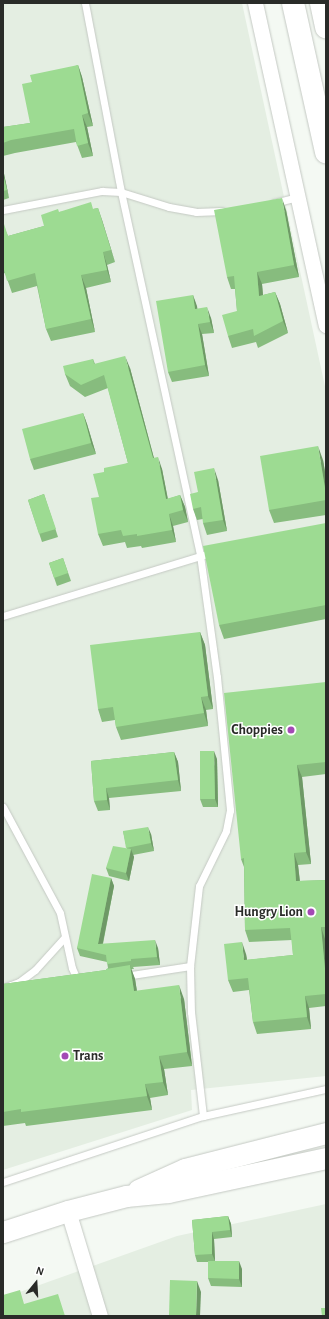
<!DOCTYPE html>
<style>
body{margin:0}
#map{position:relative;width:329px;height:1319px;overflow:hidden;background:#f4f9f3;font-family:"Alegreya Sans",sans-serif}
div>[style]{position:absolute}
.built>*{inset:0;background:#e4eee2}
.roads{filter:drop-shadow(0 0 1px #c4c9c3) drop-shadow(0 0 1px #c4c9c3)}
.service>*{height:7px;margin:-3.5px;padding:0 3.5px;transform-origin:3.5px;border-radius:3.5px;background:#fff}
.minor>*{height:15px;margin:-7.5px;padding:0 7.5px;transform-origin:7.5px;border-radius:7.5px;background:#fff}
.secondary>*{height:21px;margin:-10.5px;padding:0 10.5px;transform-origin:10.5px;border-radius:10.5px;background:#fff}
.primary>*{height:22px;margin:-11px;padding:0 11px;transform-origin:11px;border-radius:11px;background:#fff}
.wall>*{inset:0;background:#87bc7e}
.shaded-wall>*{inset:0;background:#6e9966}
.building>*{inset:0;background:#9ddb92}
.dots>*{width:11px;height:11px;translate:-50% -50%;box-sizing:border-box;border:2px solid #fff;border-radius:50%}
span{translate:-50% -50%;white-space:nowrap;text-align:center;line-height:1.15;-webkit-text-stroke:3px #fff;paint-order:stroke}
.poi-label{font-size:14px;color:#292b28;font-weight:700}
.right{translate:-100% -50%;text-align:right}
.left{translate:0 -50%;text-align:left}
.frame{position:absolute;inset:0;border:4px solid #292b28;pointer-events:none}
.north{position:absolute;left:16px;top:1263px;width:40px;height:40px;-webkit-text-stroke:3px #fff;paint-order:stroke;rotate:18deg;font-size:11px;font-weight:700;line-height:16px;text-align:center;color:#292b28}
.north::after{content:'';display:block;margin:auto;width:14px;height:18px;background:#292b28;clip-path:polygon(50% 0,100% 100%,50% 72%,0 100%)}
</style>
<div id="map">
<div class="built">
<i style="clip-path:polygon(3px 3px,242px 3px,326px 391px,326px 1076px,191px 1090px,192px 1110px,3px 1170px)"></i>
<i style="clip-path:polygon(326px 1204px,326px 1316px,3px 1316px,3px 1298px,177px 1236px)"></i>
</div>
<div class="roads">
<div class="service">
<i style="left:85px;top:3px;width:192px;rotate:79.2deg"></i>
<i style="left:121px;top:192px;width:371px;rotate:77.7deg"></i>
<i style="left:200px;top:555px;width:123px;rotate:82.1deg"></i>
<i style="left:217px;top:677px;width:134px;rotate:84.4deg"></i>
<i style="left:230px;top:810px;width:21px;rotate:101deg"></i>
<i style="left:226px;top:831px;width:61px;rotate:116.1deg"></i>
<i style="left:199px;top:886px;width:81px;rotate:96.4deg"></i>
<i style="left:190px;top:966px;width:46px;rotate:88.8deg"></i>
<i style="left:191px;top:1012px;width:105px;rotate:83.4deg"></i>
<i style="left:274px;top:203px;width:25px;rotate:-14deg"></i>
<i style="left:3px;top:210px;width:101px;rotate:-10.9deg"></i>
<i style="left:102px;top:191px;width:19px;rotate:3deg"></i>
<i style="left:121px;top:192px;width:50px;rotate:17.4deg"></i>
<i style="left:169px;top:207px;width:27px;rotate:10deg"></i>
<i style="left:196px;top:212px;width:26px;rotate:-2deg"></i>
<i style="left:3px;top:616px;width:210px;rotate:-16.9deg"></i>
<i style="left:3px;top:807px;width:120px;rotate:61.7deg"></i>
<i style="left:60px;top:913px;width:56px;rotate:77.7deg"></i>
<i style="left:72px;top:968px;width:10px;rotate:66deg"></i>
<i style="left:76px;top:977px;width:5px;rotate:22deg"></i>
<i style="left:125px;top:976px;width:66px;rotate:-8.7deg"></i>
<i style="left:3px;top:988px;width:17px;rotate:-21deg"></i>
<i style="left:19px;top:982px;width:20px;rotate:-37deg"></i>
<i style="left:35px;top:970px;width:43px;rotate:-47.8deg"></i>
<i style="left:3px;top:1182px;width:211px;rotate:-18.3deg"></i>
<i style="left:203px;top:1116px;width:126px;rotate:-12.4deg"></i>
</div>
<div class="minor">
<i style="left:255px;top:3px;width:330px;rotate:77.6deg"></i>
<i style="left:68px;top:1211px;width:110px;rotate:73.1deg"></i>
</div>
<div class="secondary">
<i style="left:138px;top:1190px;width:51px;rotate:-24.1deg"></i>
<i style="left:185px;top:1169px;width:146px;rotate:-14.3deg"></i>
<i style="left:3px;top:1232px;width:68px;rotate:-17.9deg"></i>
<i style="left:68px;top:1211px;width:60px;rotate:-14.5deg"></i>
<i style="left:126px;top:1196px;width:42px;rotate:-5.4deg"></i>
<i style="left:168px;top:1192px;width:162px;rotate:-12.1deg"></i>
</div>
<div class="primary">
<i style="left:293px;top:3px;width:153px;rotate:77.5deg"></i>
<i style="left:321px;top:3px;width:25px;rotate:78deg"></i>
</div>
</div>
<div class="wall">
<i style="clip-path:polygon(78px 65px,82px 77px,93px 126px,87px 127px,93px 156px,82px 158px,76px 142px,15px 153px,3px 156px,3px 127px,30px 123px,32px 82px)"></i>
<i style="clip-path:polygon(3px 169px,9px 198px,3px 200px)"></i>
<i style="clip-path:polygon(98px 208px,102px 220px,115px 262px,107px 265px,111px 282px,86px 288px,95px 332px,51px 341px,46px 329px,37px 286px,12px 293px,5px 273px,3px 274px,3px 225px,8px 236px,44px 226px,59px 212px,93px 209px)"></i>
<i style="clip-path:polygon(286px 210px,299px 277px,262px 284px,263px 295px,275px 292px,280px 304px,288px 333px,258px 348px,256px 342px,232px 348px,228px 336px,237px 311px,235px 289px,231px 289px,227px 277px)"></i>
<i style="clip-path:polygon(193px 295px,197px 309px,211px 318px,214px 333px,202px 334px,209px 376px,172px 382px,168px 372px)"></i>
<i style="clip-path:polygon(93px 359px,95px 364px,130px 368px,154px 458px,162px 469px,168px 499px,180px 495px,185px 507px,188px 522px,173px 526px,176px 542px,142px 548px,141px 546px,127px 548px,125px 542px,103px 546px,98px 534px,99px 497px,104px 472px,128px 463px,108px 388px,85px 397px,70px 386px,65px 374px)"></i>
<i style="clip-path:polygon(83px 413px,87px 424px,96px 454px,34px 470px,30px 459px)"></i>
<i style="clip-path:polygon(323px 460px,326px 478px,326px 515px,274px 523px,269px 510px)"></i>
<i style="clip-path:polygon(218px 480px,227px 531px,207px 535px,203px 523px,203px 519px,197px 520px,193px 509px,198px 492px)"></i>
<i style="clip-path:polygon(44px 494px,58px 537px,42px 542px,28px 500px)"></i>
<i style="clip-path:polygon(326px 523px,326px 619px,224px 639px,219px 625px)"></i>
<i style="clip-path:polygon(63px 558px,71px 581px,57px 586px,49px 563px)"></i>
<i style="clip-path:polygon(200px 632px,205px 645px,213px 709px,206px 710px,208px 726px,121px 740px,116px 727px,115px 720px,102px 722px,98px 709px)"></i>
<i style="clip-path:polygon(326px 682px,326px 774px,302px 777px,311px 864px,298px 865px,300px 881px,326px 880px,326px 939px,325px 939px,326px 949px,326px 1006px,309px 1008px,311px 1029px,257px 1034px,253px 1022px,249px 990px,233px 992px,228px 980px,246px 954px,247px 960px,293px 955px,292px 940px,249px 942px,245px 930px,244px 867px,241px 859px)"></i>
<i style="clip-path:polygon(174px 752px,178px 762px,181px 791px,109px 798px,110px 810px,98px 811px,94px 801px,91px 761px)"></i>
<i style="clip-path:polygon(217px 759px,218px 807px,203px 807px,200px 799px)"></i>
<i style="clip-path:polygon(123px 831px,151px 834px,154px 851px,133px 855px,134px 857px,129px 881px,109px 876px,106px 868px,127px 849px)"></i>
<i style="clip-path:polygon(111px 878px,114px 886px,103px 944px,158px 948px,160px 965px,133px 967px,134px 969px,131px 969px,135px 979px,137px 991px,184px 999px,192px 1066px,164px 1069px,168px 1095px,150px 1098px,152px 1110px,26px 1126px,25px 1123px,3px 1126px,3px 984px,106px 970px,108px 968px,107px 962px,80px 956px,77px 948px)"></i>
<i style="clip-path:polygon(228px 1216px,231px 1224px,232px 1237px,214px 1239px,215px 1261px,242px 1269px,242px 1287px,211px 1286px,208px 1278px,208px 1262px,197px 1262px,195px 1255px,192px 1220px)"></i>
</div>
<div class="shaded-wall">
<i style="clip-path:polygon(78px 65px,82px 77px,93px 126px,88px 113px)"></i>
<i style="clip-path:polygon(82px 115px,87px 127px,93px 156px,88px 143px)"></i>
<i style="clip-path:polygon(3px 169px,9px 198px,3px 174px)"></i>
<i style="clip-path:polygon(282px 198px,286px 210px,299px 277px,294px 265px)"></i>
<i style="clip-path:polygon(98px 208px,102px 220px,115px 262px,111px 250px)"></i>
<i style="clip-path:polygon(103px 252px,107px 265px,111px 282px,107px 270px)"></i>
<i style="clip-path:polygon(257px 272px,262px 284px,264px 308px,259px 296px)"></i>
<i style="clip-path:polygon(81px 275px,86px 288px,95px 332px,91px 319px)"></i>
<i style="clip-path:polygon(275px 292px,280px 304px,288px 333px,283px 321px)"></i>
<i style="clip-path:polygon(193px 295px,197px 306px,199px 320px,195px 309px)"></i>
<i style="clip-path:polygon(207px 307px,211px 318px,214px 333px,210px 322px)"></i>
<i style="clip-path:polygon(198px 324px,202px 334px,209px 376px,205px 365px)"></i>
<i style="clip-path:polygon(125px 356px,130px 368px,157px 470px,153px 458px)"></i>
<i style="clip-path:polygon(83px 413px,87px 424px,96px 454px,91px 443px)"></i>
<i style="clip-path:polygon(318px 446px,323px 460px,326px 478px,326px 494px)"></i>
<i style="clip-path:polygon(158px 457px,162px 469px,170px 511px,166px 499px)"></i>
<i style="clip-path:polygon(214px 468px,218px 480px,227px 531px,223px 520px)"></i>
<i style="clip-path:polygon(180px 495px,185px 507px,188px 522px,183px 510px)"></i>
<i style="clip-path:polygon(169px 514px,173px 526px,176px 542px,172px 530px)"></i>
<i style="clip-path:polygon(200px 632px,205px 645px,213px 709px,208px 696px)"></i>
<i style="clip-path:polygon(201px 697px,206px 710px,208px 726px,204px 713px)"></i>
<i style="clip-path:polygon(214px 751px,217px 759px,218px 807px,215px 799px)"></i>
<i style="clip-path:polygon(174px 752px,178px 762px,181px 791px,178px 780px)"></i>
<i style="clip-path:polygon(297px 765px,302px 777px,311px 864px,306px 852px)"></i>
<i style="clip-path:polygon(106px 788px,109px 798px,110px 810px,107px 800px)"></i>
<i style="clip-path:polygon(148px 827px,151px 834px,154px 851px,151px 843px)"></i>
<i style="clip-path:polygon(131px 849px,134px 857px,129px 881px,126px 873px)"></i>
<i style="clip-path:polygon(294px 853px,298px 865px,301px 893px,296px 881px)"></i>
<i style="clip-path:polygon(111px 878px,114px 886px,101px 952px,98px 944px)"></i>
<i style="clip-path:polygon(321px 927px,325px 939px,326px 949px,326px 979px)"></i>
<i style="clip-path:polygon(155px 940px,158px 948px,160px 965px,157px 957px)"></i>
<i style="clip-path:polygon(242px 942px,246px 954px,249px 972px,244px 960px)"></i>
<i style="clip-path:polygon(130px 965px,135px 979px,139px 1005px,134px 991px)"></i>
<i style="clip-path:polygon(179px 985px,184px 999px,192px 1066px,187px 1052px)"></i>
<i style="clip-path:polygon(305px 996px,309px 1008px,311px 1029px,307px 1017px)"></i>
<i style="clip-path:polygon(159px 1056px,164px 1069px,168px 1095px,163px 1082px)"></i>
<i style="clip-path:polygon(145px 1084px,150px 1098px,152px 1110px,147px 1096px)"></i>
<i style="clip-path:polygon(228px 1216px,231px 1224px,232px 1237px,230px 1230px)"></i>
<i style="clip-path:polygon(212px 1232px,214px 1239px,215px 1261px,212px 1254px)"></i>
<i style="clip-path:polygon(239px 1261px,242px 1269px,242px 1287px,239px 1279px)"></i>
<i style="clip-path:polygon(197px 1281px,201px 1292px,200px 1316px,196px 1316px)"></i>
</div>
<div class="building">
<i style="clip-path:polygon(78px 65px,88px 113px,82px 115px,88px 143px,77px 146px,74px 129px,11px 140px,3px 143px,3px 127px,30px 123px,22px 84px,32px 82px,30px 75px)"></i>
<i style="clip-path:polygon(3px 174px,7px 190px,3px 191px)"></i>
<i style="clip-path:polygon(282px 198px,294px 265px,257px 272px,259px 296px,275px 292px,283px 321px,254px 336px,253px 329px,228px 336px,222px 315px,237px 311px,234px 276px,227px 277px,214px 210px)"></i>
<i style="clip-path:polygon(91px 202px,93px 209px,98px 208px,111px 250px,103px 252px,107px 270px,81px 275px,91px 319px,46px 329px,35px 273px,7px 281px,3px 266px,3px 225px,4px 224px,8px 236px,44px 226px,41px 215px,58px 209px,59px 212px)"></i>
<i style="clip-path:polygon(193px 295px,195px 309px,207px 307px,210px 322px,198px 324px,205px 365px,168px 372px,156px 301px)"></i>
<i style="clip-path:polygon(125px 356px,153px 458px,158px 457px,166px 499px,180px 495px,183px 510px,169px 514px,172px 530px,137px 536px,137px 534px,123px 536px,121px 530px,98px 534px,91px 498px,99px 497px,93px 474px,104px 472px,104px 468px,128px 463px,104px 375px,81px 385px,65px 374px,63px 366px,93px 359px,94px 364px)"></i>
<i style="clip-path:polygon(83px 413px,91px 443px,30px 459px,22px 429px)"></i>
<i style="clip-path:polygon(318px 446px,326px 494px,326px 500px,269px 510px,260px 456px)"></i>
<i style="clip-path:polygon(214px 468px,223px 520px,203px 523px,201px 507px,193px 509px,190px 494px,198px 492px,194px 472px)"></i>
<i style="clip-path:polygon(44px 494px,56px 529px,39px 534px,28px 500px)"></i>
<i style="clip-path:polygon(326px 523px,326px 605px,219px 625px,203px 546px)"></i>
<i style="clip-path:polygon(63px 558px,68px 573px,54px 578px,49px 563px)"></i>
<i style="clip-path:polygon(200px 632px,208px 696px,201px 697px,204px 713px,116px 727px,113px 707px,98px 709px,90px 645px)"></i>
<i style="clip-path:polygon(326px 682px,326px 762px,297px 765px,306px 852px,294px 853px,296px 881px,326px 880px,326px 927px,321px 927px,326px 979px,326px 994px,305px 996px,307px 1017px,253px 1022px,248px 978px,228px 980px,224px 944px,242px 942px,244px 960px,293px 955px,290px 928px,245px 930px,244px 858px,241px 859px,224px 693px)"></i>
<i style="clip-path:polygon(200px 751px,214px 751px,215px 799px,200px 799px)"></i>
<i style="clip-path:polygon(174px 752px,178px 780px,106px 788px,107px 800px,94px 801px,91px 761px)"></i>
<i style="clip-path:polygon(148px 827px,151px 843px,126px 848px,123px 831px)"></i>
<i style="clip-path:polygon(113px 846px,131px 849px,126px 873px,106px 868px)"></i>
<i style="clip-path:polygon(92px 874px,111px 878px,98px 944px,155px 940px,157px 957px,131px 959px,131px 961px,107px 964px,106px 955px,77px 948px)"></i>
<i style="clip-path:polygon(130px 965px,134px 991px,179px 985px,187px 1052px,159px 1056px,163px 1082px,145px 1084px,147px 1096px,21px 1112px,21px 1109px,3px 1112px,3px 984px,106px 970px,106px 969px)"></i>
<i style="clip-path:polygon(228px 1216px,230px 1230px,212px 1232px,212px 1254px,195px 1255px,192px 1220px)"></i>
<i style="clip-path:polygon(208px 1261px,239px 1261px,239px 1279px,208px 1278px)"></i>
<i style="clip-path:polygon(170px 1280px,197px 1281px,196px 1316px,169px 1316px)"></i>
<i style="clip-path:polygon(20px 1290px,24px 1304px,58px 1294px,65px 1316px,3px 1316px,3px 1295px)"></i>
<i style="clip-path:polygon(321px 1308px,326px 1308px,326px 1316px,322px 1316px)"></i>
</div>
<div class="dots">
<i style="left:291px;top:730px;background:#a349b5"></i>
<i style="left:311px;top:912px;background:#a349b5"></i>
<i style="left:65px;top:1056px;background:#a349b5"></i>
</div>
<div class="poi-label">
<span class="right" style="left:283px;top:730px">Choppies</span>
<span class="right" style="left:303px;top:912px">Hungry Lion</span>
<span class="left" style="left:73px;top:1056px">Trans</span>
</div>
<div class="frame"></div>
<div class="north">N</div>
</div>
